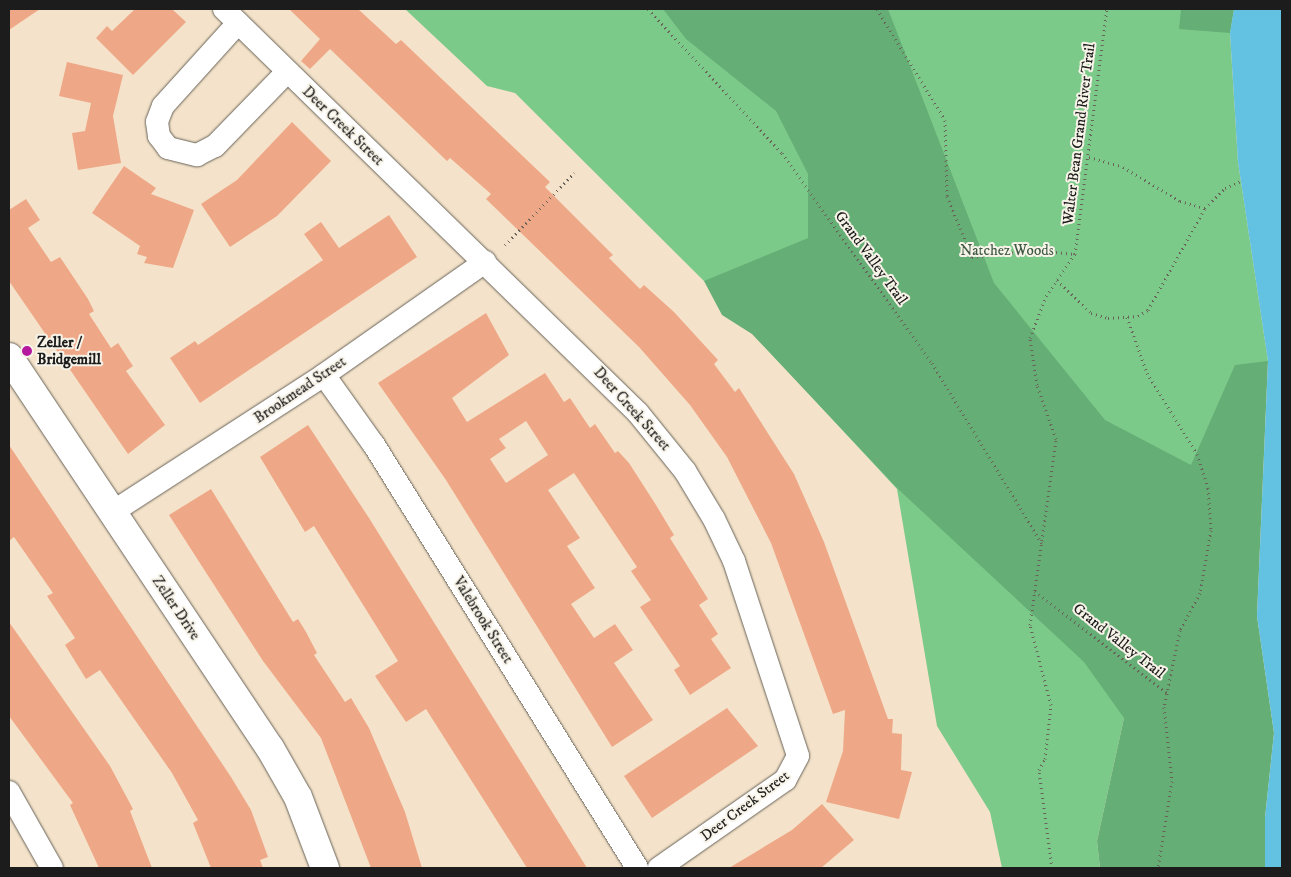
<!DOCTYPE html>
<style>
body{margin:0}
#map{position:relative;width:1291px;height:877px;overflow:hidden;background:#f4e3ca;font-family:"IM FELL DW Pica",serif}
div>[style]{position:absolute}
.green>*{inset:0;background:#7cca89}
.forest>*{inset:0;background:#65ae75}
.water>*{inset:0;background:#63c1e1}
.building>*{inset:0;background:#efa887}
.path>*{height:3px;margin-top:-1.5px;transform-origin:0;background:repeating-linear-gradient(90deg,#686259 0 1px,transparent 0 5px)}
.roads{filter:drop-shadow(0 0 1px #686259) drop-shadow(0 0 1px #686259)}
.street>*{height:22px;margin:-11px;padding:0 11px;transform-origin:11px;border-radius:11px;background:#fff}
.secondary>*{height:28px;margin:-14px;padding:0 14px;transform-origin:14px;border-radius:14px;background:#fff}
.dots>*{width:14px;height:14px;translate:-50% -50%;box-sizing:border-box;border:2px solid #f7f3e8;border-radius:50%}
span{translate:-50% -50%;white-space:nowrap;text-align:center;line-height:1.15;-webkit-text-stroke:4px #f7f3e8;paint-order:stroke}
.street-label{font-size:15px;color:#1c1c1c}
.park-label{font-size:15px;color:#3e5942}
.poi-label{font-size:15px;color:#1c1c1c;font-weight:700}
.left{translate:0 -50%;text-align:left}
.frame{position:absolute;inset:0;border:10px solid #1c1c1c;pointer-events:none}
</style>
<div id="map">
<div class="green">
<i style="clip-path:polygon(405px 9px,1234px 9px,1230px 33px,1238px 162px,1268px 361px,1124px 718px,1097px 841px,1100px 868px,1002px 868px,990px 812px,937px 726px,897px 489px,704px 281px,515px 93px,487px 86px)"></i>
</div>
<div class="forest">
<i style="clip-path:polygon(663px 9px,888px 9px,994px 283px,1105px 420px,1191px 465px,1235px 365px,1268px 361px,1257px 616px,1274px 733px,1265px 818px,1265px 868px,1100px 868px,1097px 841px,1124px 718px,1084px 662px,898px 489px,752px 334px,722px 315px,704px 281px,808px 238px,808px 174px,776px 111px,686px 39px)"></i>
<i style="clip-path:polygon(1181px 9px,1234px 9px,1230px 33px,1179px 29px)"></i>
</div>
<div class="water">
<i style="clip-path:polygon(1234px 9px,1282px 9px,1282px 868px,1265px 868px,1265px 818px,1274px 733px,1257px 616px,1268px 361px,1238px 162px,1230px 33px)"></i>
</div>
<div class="building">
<i style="clip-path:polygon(9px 9px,40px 9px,9px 30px)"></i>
<i style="clip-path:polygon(135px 9px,172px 9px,186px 22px,133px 75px,96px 38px,107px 26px,112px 31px)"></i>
<i style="clip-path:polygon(289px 9px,358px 9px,396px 44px,401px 40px,550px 182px,545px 187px,613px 255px,609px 258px,640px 289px,644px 285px,674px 312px,718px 360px,714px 364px,735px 392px,739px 388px,794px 474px,824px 542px,888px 719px,893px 719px,892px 733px,902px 734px,901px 770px,912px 772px,899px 819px,826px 802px,843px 751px,845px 710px,833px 714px,771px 543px,727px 457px,690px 405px,639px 347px,486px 199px,491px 194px,450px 158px,447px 161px,330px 49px,310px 69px,301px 61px,320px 39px)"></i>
<i style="clip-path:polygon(67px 62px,123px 75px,113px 116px,121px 163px,78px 170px,72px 133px,85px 131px,91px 103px,59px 96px)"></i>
<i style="clip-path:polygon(292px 122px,331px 161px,277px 216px,230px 247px,201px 204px,237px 180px)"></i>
<i style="clip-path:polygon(124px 166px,156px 188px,151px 194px,194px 210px,173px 268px,144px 263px,147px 257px,137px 254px,140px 246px,92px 213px)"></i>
<i style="clip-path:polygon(26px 199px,40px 220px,28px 228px,51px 262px,60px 257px,88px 299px,94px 311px,89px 314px,111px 348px,118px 343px,133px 366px,126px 371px,165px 425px,128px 454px,9px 281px,9px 210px)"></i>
<i style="clip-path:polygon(389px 215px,417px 257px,200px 403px,170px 358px,195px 341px,198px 345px,323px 260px,304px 234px,321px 222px,339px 248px)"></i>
<i style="clip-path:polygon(evenodd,486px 313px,509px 355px,452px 398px,467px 422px,545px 373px,564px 402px,570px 398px,590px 428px,595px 424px,615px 453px,618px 451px,629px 463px,656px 505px,674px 535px,670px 538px,708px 599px,699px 605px,718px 634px,711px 639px,731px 668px,690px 695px,674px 670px,680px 666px,640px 607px,651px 600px,631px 571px,637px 567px,574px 473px,548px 490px,580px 538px,567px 546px,595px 588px,571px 604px,594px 638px,615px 624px,633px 650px,614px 663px,653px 720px,612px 747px,446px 480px,378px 383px,486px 313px,526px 421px,548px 455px,506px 483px,490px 459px,506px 448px,499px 439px,526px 421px)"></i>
<i style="clip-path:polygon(308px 425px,369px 518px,587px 868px,527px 868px,426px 709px,406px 722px,375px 676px,398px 661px,314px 526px,305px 532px,260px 457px)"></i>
<i style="clip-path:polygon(9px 445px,231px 777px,251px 810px,268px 857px,260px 860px,263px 868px,211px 868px,193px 823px,198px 820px,172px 773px,100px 670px,86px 679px,65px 645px,75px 638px,47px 596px,53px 593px,14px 537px,9px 541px)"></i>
<i style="clip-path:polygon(211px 489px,293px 622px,298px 619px,306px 632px,317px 653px,314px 655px,345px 702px,351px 698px,369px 728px,405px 812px,422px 868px,371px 868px,321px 738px,263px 661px,169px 515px)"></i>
<i style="clip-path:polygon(9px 622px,110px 766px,133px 809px,130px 811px,152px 868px,99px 868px,70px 805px,73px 803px,9px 716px)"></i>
<i style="clip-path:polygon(727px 708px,758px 746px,652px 818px,624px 776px)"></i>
<i style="clip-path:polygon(822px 804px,854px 840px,821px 868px,729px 868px,792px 830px)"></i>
</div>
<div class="path">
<i style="left:648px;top:9px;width:197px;rotate:47.1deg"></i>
<i style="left:782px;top:153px;width:258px;rotate:54.5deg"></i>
<i style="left:932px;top:363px;width:212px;rotate:58.7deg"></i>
<i style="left:877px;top:9px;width:130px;rotate:58.5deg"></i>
<i style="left:945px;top:120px;width:76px;rotate:88.5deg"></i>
<i style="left:947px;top:196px;width:66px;rotate:67.7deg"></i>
<i style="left:972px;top:257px;width:64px;rotate:-6.2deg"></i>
<i style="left:1036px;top:250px;width:39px;rotate:6deg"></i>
<i style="left:1089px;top:157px;width:35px;rotate:16deg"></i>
<i style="left:1123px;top:167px;width:66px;rotate:30.8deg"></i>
<i style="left:1180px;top:201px;width:26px;rotate:16deg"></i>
<i style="left:505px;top:245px;width:100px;rotate:-46.2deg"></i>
<i style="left:1057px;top:280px;width:47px;rotate:44.1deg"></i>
<i style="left:1091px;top:313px;width:18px;rotate:16deg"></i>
<i style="left:1108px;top:318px;width:30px;rotate:-4deg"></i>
<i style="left:1138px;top:316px;width:12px;rotate:-31deg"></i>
<i style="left:1148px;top:310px;width:117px;rotate:-60.8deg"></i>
<i style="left:1205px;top:208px;width:28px;rotate:-45deg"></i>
<i style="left:1225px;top:188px;width:17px;rotate:-24deg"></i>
<i style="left:1127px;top:317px;width:59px;rotate:70.3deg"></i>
<i style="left:1147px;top:373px;width:95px;rotate:58.3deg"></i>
<i style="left:1197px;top:454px;width:36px;rotate:72deg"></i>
<i style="left:1208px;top:488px;width:42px;rotate:85.9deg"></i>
<i style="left:1211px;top:530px;width:64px;rotate:99.9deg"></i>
<i style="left:1200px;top:593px;width:42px;rotate:118.4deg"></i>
<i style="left:1180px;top:630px;width:79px;rotate:101.7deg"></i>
<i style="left:1164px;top:707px;width:74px;rotate:83.8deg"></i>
<i style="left:1172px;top:781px;width:88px;rotate:99.1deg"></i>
<i style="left:1035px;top:591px;width:167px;rotate:37.7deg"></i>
<i style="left:1052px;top:868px;width:99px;rotate:-97.6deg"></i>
<i style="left:1039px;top:770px;width:13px;rotate:-61deg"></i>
<i style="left:1045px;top:759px;width:54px;rotate:-83.7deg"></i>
<i style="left:1051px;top:705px;width:83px;rotate:-104.7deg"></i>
<i style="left:1030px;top:625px;width:188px;rotate:-82deg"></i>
<i style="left:1056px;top:439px;width:57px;rotate:-109.4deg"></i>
<i style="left:1037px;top:385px;width:48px;rotate:-98.5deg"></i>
<i style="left:1030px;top:338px;width:45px;rotate:-69.1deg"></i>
<i style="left:1046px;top:296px;width:51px;rotate:-55.4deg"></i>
<i style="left:1075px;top:254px;width:247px;rotate:-82.6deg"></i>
</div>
<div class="roads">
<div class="street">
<i style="left:224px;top:9px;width:578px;rotate:44.3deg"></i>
<i style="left:638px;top:413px;width:75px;rotate:51deg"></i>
<i style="left:685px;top:471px;width:56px;rotate:58.9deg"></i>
<i style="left:714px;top:519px;width:47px;rotate:64.5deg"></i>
<i style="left:734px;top:561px;width:205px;rotate:71.8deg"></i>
<i style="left:798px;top:756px;width:27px;rotate:118deg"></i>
<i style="left:785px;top:780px;width:154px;rotate:145.1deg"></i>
<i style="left:238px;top:23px;width:112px;rotate:132.1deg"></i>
<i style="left:163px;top:106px;width:17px;rotate:111deg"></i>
<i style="left:157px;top:122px;width:14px;rotate:82deg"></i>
<i style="left:159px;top:136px;width:15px;rotate:53deg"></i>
<i style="left:168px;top:148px;width:30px;rotate:14deg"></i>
<i style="left:197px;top:155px;width:20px;rotate:-27deg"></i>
<i style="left:215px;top:146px;width:103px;rotate:-45.8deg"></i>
<i style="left:324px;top:375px;width:86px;rotate:54.5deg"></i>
<i style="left:374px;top:445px;width:498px;rotate:58.1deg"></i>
<i style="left:111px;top:513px;width:254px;rotate:-32.9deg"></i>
<i style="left:324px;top:375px;width:197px;rotate:-35.1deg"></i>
<i style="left:9px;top:792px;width:87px;rotate:60.5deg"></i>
</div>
<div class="secondary">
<i style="left:9px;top:357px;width:470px;rotate:56.3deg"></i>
<i style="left:270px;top:748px;width:56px;rotate:60.3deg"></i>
<i style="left:298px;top:797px;width:76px;rotate:69.2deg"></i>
</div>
</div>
<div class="dots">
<i style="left:27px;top:351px;background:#b5179e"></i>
</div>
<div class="street-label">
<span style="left:343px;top:126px;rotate:44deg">Deer Creek Street</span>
<span style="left:1079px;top:134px;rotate:-83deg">Walter Bean Grand River Trail</span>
<span style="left:871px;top:258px;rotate:54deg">Grand Valley Trail</span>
<span style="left:300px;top:390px;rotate:-34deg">Brookmead Street</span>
<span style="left:632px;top:409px;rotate:48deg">Deer Creek Street</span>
<span style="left:176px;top:608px;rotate:56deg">Zeller Drive</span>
<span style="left:483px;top:620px;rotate:58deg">Valebrook Street</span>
<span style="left:1119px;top:641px;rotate:38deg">Grand Valley Trail</span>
<span style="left:745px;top:806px;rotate:-37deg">Deer Creek Street</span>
</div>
<div class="park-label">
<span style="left:1007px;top:251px">Natchez Woods</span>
</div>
<div class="poi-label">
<span class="left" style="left:37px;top:351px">Zeller /<br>Bridgemill</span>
</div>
<div class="frame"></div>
</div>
